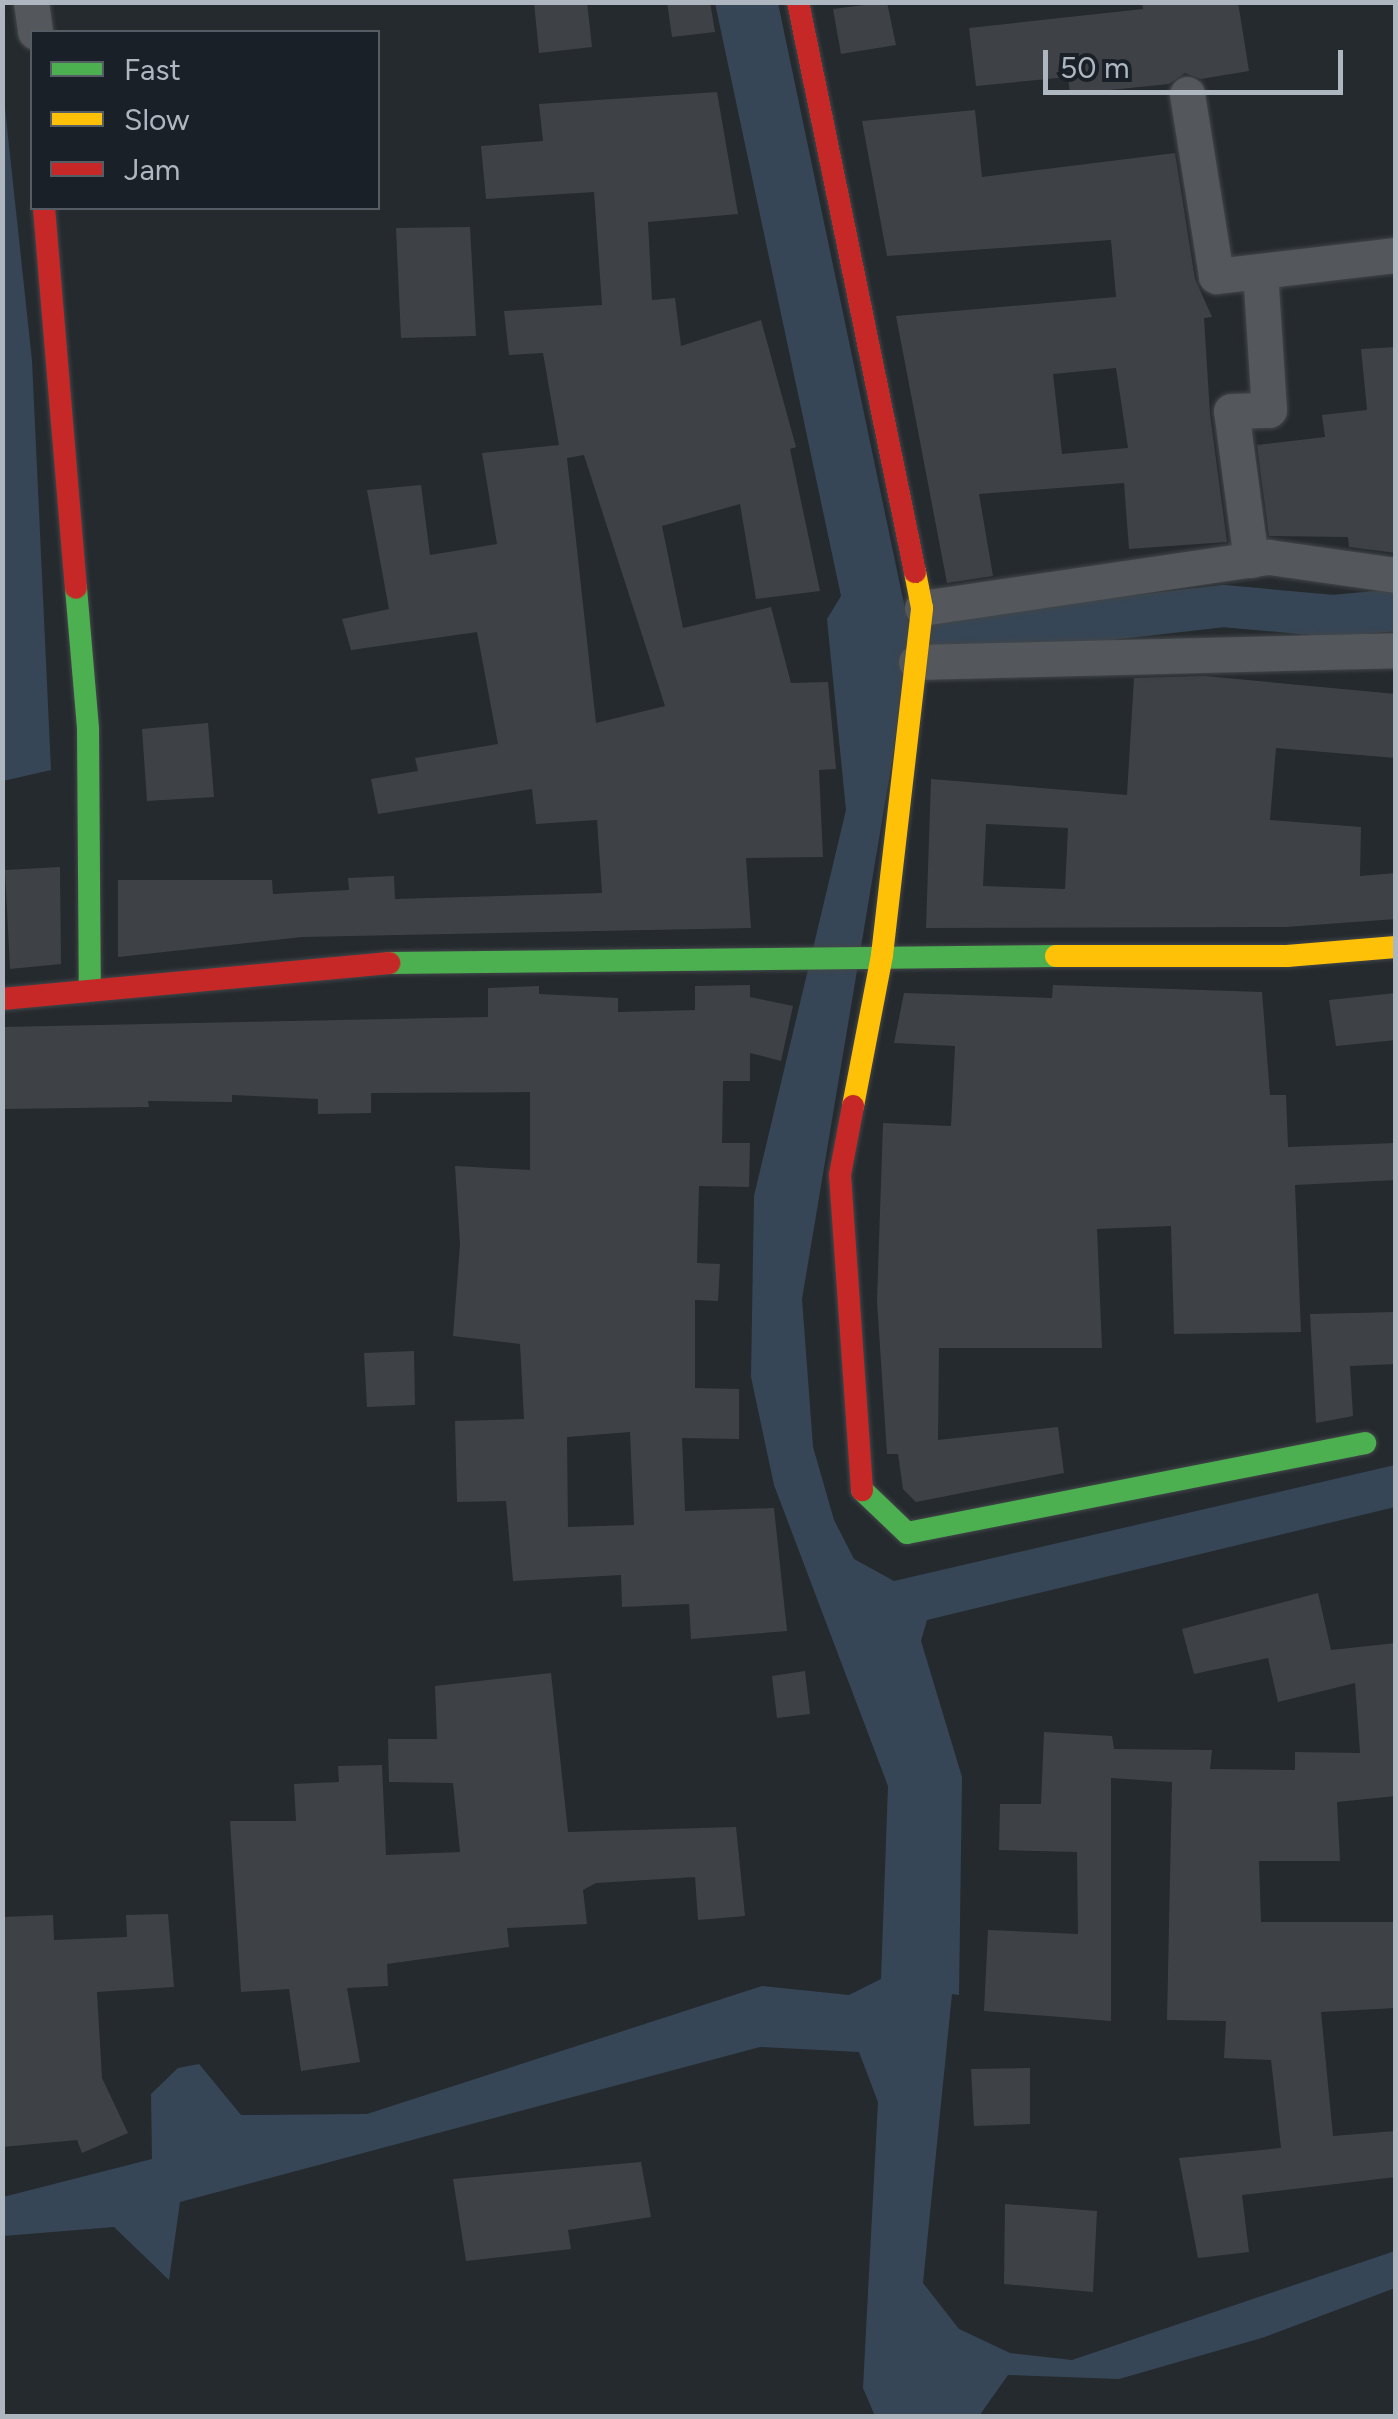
<!DOCTYPE html>
<style>
body{margin:0}
#map{position:relative;width:1398px;height:2419px;overflow:hidden;background:#252a2e;font-family:Figtree,sans-serif}
div>[style]{position:absolute}
.water>*{inset:0;background:#374656}
.canal>*{height:42px;margin:-21px;padding:0 21px;transform-origin:21px;border-radius:21px;background:#374656}
.building>*{inset:0;background:#3e4246}
.roads{filter:drop-shadow(0 0 2px #424649) drop-shadow(0 0 2px #424649)}
.street>*{height:35px;margin:-17.5px;padding:0 17.5px;transform-origin:17.5px;border-radius:17.5px;background:#54585d}
.fast>*{height:22px;margin:-11px;padding:0 11px;transform-origin:11px;border-radius:11px;background:#4caf50}
.slow>*{height:22px;margin:-11px;padding:0 11px;transform-origin:11px;border-radius:11px;background:#ffc107}
.jam>*{height:22px;margin:-11px;padding:0 11px;transform-origin:11px;border-radius:11px;background:#c62828}
span{translate:-50% -50%;white-space:nowrap;text-align:center;line-height:1.15;-webkit-text-stroke:8px #1a2027;paint-order:stroke}
.frame{position:absolute;inset:0;border:5px solid #aeb6c0;pointer-events:none}
.legend{position:absolute;left:30px;top:30px;width:350px;height:180px;box-sizing:border-box;background:#1a2027;border:2px solid #555c64;margin:0;padding:12px 18px;list-style:none;font-size:30px;color:#aeb6c0}
.legend li{display:flex;align-items:center;gap:20px;height:50px}
.legend b{width:50px;border:2px solid #555c64}
.scale{position:absolute;left:1043px;top:50px;width:300px;height:45px;box-sizing:border-box;border:5px solid #aeb6c0;border-top:0;padding-left:12px;font-size:30px;line-height:35px;white-space:nowrap;color:#aeb6c0;-webkit-text-stroke:8px #1a2027;paint-order:stroke}
</style>
<div id="map">
<div class="water">
<i style="clip-path:polygon(715px 3px,778px 3px,912px 642px,802px 1299px,813px 1447px,834px 1520px,854px 1559px,894px 1581px,1395px 1465px,1395px 1507px,927px 1620px,921px 1641px,962px 1777px,959px 1995px,952px 1994px,923px 2283px,959px 2329px,1010px 2353px,1072px 2360px,1395px 2251px,1395px 2288px,1265px 2337px,1119px 2379px,1008px 2375px,979px 2416px,875px 2416px,863px 2388px,878px 2102px,859px 2052px,760px 2047px,180px 2202px,169px 2280px,114px 2227px,3px 2236px,3px 2197px,152px 2159px,151px 2094px,178px 2068px,199px 2064px,241px 2115px,367px 2114px,762px 1986px,849px 1995px,881px 1979px,888px 1786px,774px 1485px,751px 1377px,754px 1196px,846px 810px,827px 619px,841px 596px)"></i>
<i style="clip-path:polygon(2px 80px,32px 361px,51px 770px,3px 781px)"></i>
</div>
<div class="canal">
<i style="left:912px;top:642px;width:313px;rotate:-6.6deg"></i>
<i style="left:1223px;top:606px;width:110px;rotate:5.2deg"></i>
<i style="left:1333px;top:616px;width:63px;rotate:-5.4deg"></i>
</div>
<div class="building">
<i style="clip-path:polygon(534px 2px,587px 2px,592px 47px,539px 53px)"></i>
<i style="clip-path:polygon(667px 2px,710px 2px,715px 32px,672px 37px)"></i>
<i style="clip-path:polygon(887px 2px,896px 45px,841px 54px,833px 9px)"></i>
<i style="clip-path:polygon(1142px 2px,1238px 2px,1249px 71px,1201px 79px,1185px 73px,1169px 84px,1070px 94px,1068px 77px,976px 86px,969px 28px,1143px 9px)"></i>
<i style="clip-path:polygon(evenodd,717px 92px,738px 214px,648px 222px,652px 300px,675px 298px,681px 346px,761px 320px,796px 447px,790px 449px,820px 591px,756px 599px,740px 504px,662px 526px,683px 628px,771px 607px,791px 683px,828px 682px,836px 769px,819px 770px,823px 857px,746px 858px,751px 928px,302px 937px,118px 957px,118px 880px,272px 880px,273px 894px,349px 890px,348px 878px,394px 876px,395px 899px,602px 893px,597px 820px,536px 824px,532px 789px,378px 814px,371px 779px,418px 771px,415px 758px,498px 744px,477px 632px,351px 650px,342px 619px,389px 609px,367px 490px,421px 485px,430px 555px,497px 544px,482px 453px,559px 445px,543px 353px,509px 355px,504px 311px,602px 305px,594px 192px,486px 199px,481px 146px,543px 141px,539px 104px,717px 92px,584px 455px,665px 706px,596px 723px,567px 458px,584px 455px)"></i>
<i style="clip-path:polygon(evenodd,975px 110px,982px 177px,1175px 153px,1195px 279px,1212px 317px,1204px 318px,1210px 414px,1227px 542px,1129px 549px,1124px 483px,979px 494px,993px 576px,947px 583px,896px 316px,1116px 297px,1111px 240px,887px 256px,862px 121px,975px 110px,1116px 368px,1128px 448px,1062px 454px,1053px 374px,1116px 368px)"></i>
<i style="clip-path:polygon(470px 227px,476px 336px,401px 338px,396px 228px)"></i>
<i style="clip-path:polygon(1396px 347px,1396px 553px,1349px 547px,1348px 537px,1269px 536px,1257px 445px,1325px 437px,1322px 415px,1367px 410px,1361px 349px)"></i>
<i style="clip-path:polygon(evenodd,1205px 676px,1396px 694px,1396px 758px,1276px 748px,1270px 820px,1361px 827px,1360px 876px,1396px 873px,1396px 919px,1286px 927px,926px 928px,931px 779px,1127px 795px,1134px 678px,1205px 676px,986px 824px,1068px 828px,1065px 889px,983px 886px,986px 824px)"></i>
<i style="clip-path:polygon(208px 723px,214px 797px,147px 801px,142px 729px)"></i>
<i style="clip-path:polygon(60px 867px,61px 964px,10px 969px,5px 870px)"></i>
<i style="clip-path:polygon(evenodd,750px 985px,750px 997px,793px 1006px,781px 1061px,750px 1053px,750px 1081px,723px 1081px,722px 1143px,750px 1143px,749px 1187px,699px 1186px,697px 1263px,720px 1264px,718px 1301px,695px 1300px,695px 1388px,739px 1389px,739px 1439px,682px 1438px,685px 1511px,774px 1508px,787px 1631px,691px 1639px,689px 1604px,622px 1607px,621px 1575px,513px 1581px,506px 1501px,457px 1502px,455px 1421px,524px 1419px,520px 1344px,453px 1336px,460px 1244px,455px 1166px,530px 1170px,530px 1092px,371px 1093px,371px 1113px,318px 1114px,318px 1099px,232px 1095px,232px 1102px,148px 1101px,149px 1107px,2px 1109px,2px 1027px,488px 1017px,488px 988px,539px 986px,539px 994px,618px 998px,618px 1012px,695px 1010px,695px 986px,750px 985px,630px 1432px,634px 1525px,568px 1527px,567px 1437px,630px 1432px)"></i>
<i style="clip-path:polygon(1053px 985px,1262px 992px,1270px 1095px,1286px 1095px,1288px 1147px,1396px 1143px,1396px 1180px,1295px 1185px,1301px 1332px,1174px 1334px,1171px 1226px,1097px 1229px,1102px 1348px,939px 1348px,938px 1440px,1058px 1427px,1064px 1473px,916px 1502px,903px 1489px,898px 1454px,887px 1454px,877px 1301px,883px 1123px,951px 1126px,955px 1046px,894px 1043px,904px 993px,1052px 998px)"></i>
<i style="clip-path:polygon(1396px 993px,1396px 1040px,1336px 1046px,1329px 1000px)"></i>
<i style="clip-path:polygon(1396px 1312px,1396px 1364px,1350px 1366px,1353px 1416px,1316px 1423px,1310px 1314px)"></i>
<i style="clip-path:polygon(414px 1351px,415px 1405px,367px 1407px,364px 1353px)"></i>
<i style="clip-path:polygon(1318px 1593px,1331px 1650px,1396px 1643px,1396px 1796px,1337px 1802px,1340px 1861px,1259px 1861px,1261px 1922px,1396px 1922px,1396px 2008px,1321px 2012px,1333px 2136px,1396px 2131px,1396px 2177px,1242px 2195px,1249px 2252px,1198px 2258px,1179px 2158px,1281px 2148px,1271px 2060px,1224px 2058px,1226px 2021px,1167px 2020px,1172px 1782px,1111px 1778px,1111px 2021px,984px 2011px,988px 1930px,1078px 1934px,1077px 1852px,999px 1850px,1000px 1804px,1041px 1804px,1044px 1732px,1112px 1736px,1114px 1749px,1212px 1750px,1210px 1769px,1295px 1770px,1295px 1752px,1360px 1753px,1355px 1683px,1278px 1702px,1268px 1658px,1194px 1674px,1182px 1629px)"></i>
<i style="clip-path:polygon(805px 1671px,810px 1714px,777px 1718px,772px 1676px)"></i>
<i style="clip-path:polygon(551px 1673px,568px 1832px,736px 1827px,745px 1916px,698px 1920px,695px 1877px,596px 1883px,583px 1890px,587px 1924px,507px 1928px,509px 1947px,387px 1964px,388px 1986px,347px 1988px,360px 2062px,301px 2071px,289px 1989px,241px 1992px,230px 1821px,296px 1821px,294px 1784px,339px 1782px,338px 1766px,382px 1765px,386px 1855px,460px 1852px,453px 1783px,389px 1782px,388px 1739px,437px 1739px,435px 1686px)"></i>
<i style="clip-path:polygon(168px 1914px,174px 1987px,97px 1992px,102px 2078px,128px 2133px,82px 2153px,77px 2140px,2px 2147px,2px 1917px,53px 1915px,54px 1940px,127px 1937px,126px 1915px)"></i>
<i style="clip-path:polygon(1030px 2068px,1030px 2124px,974px 2126px,971px 2069px)"></i>
<i style="clip-path:polygon(641px 2162px,651px 2217px,568px 2230px,571px 2249px,466px 2261px,453px 2179px)"></i>
<i style="clip-path:polygon(1005px 2204px,1097px 2211px,1093px 2292px,1004px 2284px)"></i>
</div>
<div class="roads">
<div class="street">
<i style="left:31px;top:2px;width:30px;rotate:82deg"></i>
<i style="left:1187px;top:94px;width:184px;rotate:80.9deg"></i>
<i style="left:1216px;top:276px;width:181px;rotate:-6.7deg"></i>
<i style="left:1251px;top:560px;width:150px;rotate:-97.6deg"></i>
<i style="left:1231px;top:411px;width:38px;rotate:-2deg"></i>
<i style="left:1269px;top:410px;width:139px;rotate:-93.7deg"></i>
<i style="left:922px;top:608px;width:351px;rotate:-8.4deg"></i>
<i style="left:1269px;top:557px;width:128px;rotate:8.1deg"></i>
<i style="left:916px;top:662px;width:480px;rotate:-1.4deg"></i>
</div>
<div class="fast">
<i style="left:76px;top:588px;width:142px;rotate:85.1deg"></i>
<i style="left:88px;top:729px;width:261px;rotate:89.6deg"></i>
<i style="left:389px;top:963px;width:667px;rotate:-0.6deg"></i>
<i style="left:862px;top:1490px;width:62px;rotate:43.7deg"></i>
<i style="left:907px;top:1533px;width:467px;rotate:-11.1deg"></i>
</div>
<div class="slow">
<i style="left:1056px;top:956px;width:231px"></i>
<i style="left:1287px;top:956px;width:109px;rotate:-4.7deg"></i>
<i style="left:853px;top:1106px;width:154px;rotate:-79.1deg"></i>
<i style="left:882px;top:955px;width:349px;rotate:-83.4deg"></i>
<i style="left:922px;top:608px;width:37px;rotate:-101deg"></i>
</div>
<div class="jam">
<i style="left:798px;top:2px;width:582px;rotate:78.4deg"></i>
<i style="left:44px;top:208px;width:381px;rotate:85.2deg"></i>
<i style="left:2px;top:999px;width:389px;rotate:-5.3deg"></i>
<i style="left:853px;top:1106px;width:70px;rotate:100.7deg"></i>
<i style="left:840px;top:1175px;width:316px;rotate:86deg"></i>
</div>
</div>
<div class="frame"></div>
<ul class="legend">
<li><b style="height:12px;background:#4caf50"></b>Fast</li>
<li><b style="height:12px;background:#ffc107"></b>Slow</li>
<li><b style="height:12px;background:#c62828"></b>Jam</li>
</ul>
<div class="scale">50 m</div>
</div>
